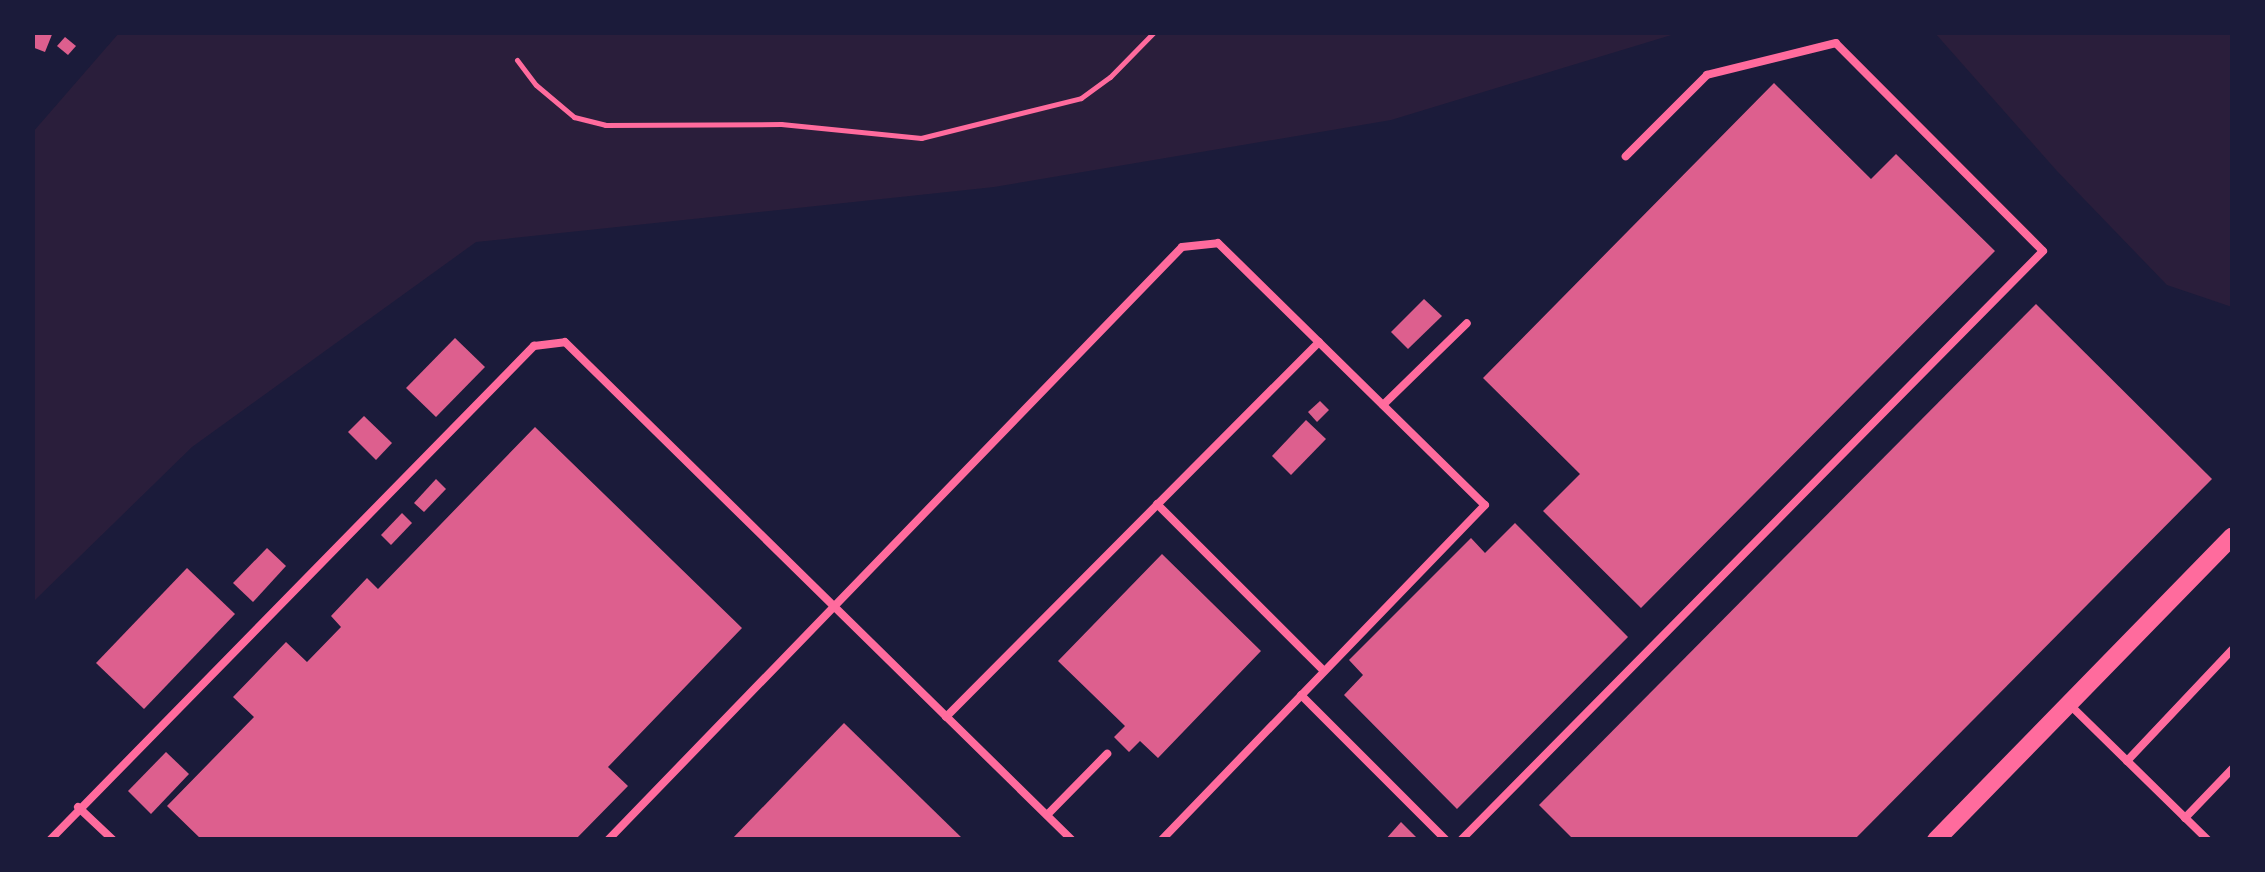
<!DOCTYPE html>
<style>
body{margin:0}
#map{position:relative;width:2265px;height:872px;overflow:hidden;background:#1b1b3a;font-family:Roboto,sans-serif}
div>[style]{position:absolute}
.green>*{inset:0;background:#2a1e3b}
.building>*{inset:0;background:#dd5f8e}
.path>*{height:5px;margin:-2.5px;padding:0 2.5px;transform-origin:2.5px;border-radius:2.5px;background:#ff6b9d}
.service>*{height:8px;margin:-4px;padding:0 4px;transform-origin:4px;border-radius:4px;background:#ff6b9d}
.tertiary>*{height:18px;margin:-9px;padding:0 9px;transform-origin:9px;border-radius:9px;background:#ff6b9d}
span{translate:-50% -50%;white-space:nowrap;text-align:center;line-height:1.15;-webkit-text-stroke:10px #1b1b3a;paint-order:stroke}
.frame{position:absolute;inset:0;border:35px solid #1b1b3a;pointer-events:none}
</style>
<div id="map">
<div class="green">
<i style="clip-path:polygon(119px 33px,1678px 33px,1391px 120px,994px 187px,476px 242px,192px 447px,33px 602px,33px 132px)"></i>
<i style="clip-path:polygon(1935px 33px,2232px 33px,2232px 307px,2167px 285px,2057px 171px)"></i>
</div>
<div class="building">
<i style="clip-path:polygon(32px 32px,53px 32px,45px 52px,32px 47px)"></i>
<i style="clip-path:polygon(65px 37px,76px 46px,68px 55px,57px 46px)"></i>
<i style="clip-path:polygon(1774px 83px,1871px 179px,1896px 154px,1995px 251px,1641px 608px,1543px 511px,1580px 474px,1483px 378px)"></i>
<i style="clip-path:polygon(1424px 299px,1442px 316px,1408px 349px,1391px 332px)"></i>
<i style="clip-path:polygon(2036px 304px,2212px 479px,1854px 840px,1574px 840px,1539px 805px)"></i>
<i style="clip-path:polygon(455px 338px,485px 367px,436px 417px,406px 388px)"></i>
<i style="clip-path:polygon(1320px 401px,1329px 410px,1317px 422px,1308px 412px)"></i>
<i style="clip-path:polygon(364px 416px,392px 443px,376px 460px,348px 432px)"></i>
<i style="clip-path:polygon(1306px 420px,1326px 439px,1291px 475px,1272px 456px)"></i>
<i style="clip-path:polygon(535px 427px,742px 628px,608px 767px,628px 786px,575px 840px,202px 840px,167px 806px,254px 717px,233px 697px,286px 642px,307px 662px,341px 627px,331px 616px,367px 578px,378px 589px)"></i>
<i style="clip-path:polygon(436px 479px,446px 489px,424px 512px,414px 503px)"></i>
<i style="clip-path:polygon(402px 513px,412px 523px,391px 545px,381px 535px)"></i>
<i style="clip-path:polygon(1515px 523px,1628px 637px,1457px 809px,1344px 695px,1363px 675px,1349px 660px,1471px 538px,1485px 553px)"></i>
<i style="clip-path:polygon(267px 548px,286px 566px,253px 602px,233px 583px)"></i>
<i style="clip-path:polygon(1162px 554px,1261px 651px,1158px 758px,1140px 741px,1129px 752px,1114px 737px,1125px 726px,1058px 661px)"></i>
<i style="clip-path:polygon(187px 568px,235px 614px,144px 709px,96px 663px)"></i>
<i style="clip-path:polygon(844px 723px,964px 840px,731px 840px)"></i>
<i style="clip-path:polygon(166px 752px,189px 774px,151px 814px,128px 791px)"></i>
<i style="clip-path:polygon(1401px 822px,1419px 840px,1385px 840px)"></i>
</div>
<div class="path">
<i style="left:517px;top:60px;width:31px;rotate:53deg"></i>
<i style="left:536px;top:85px;width:50px;rotate:40.1deg"></i>
<i style="left:574px;top:117px;width:32px;rotate:14deg"></i>
<i style="left:605px;top:125px;width:176px;rotate:-0.3deg"></i>
<i style="left:781px;top:124px;width:141px;rotate:5.7deg"></i>
<i style="left:921px;top:138px;width:165px;rotate:-14deg"></i>
<i style="left:1081px;top:98px;width:36px;rotate:-36deg"></i>
<i style="left:1110px;top:77px;width:63px;rotate:-45.6deg"></i>
</div>
<div class="service">
<i style="left:1383px;top:405px;width:117px;rotate:-44.3deg"></i>
<i style="left:1157px;top:504px;width:236px;rotate:45deg"></i>
<i style="left:1301px;top:695px;width:205px;rotate:45deg"></i>
<i style="left:2069px;top:704px;width:194px;rotate:44.4deg"></i>
<i style="left:946px;top:717px;width:529px;rotate:-45.15deg"></i>
<i style="left:2127px;top:761px;width:153px;rotate:-46.6deg"></i>
<i style="left:78px;top:807px;width:48px;rotate:43.3deg"></i>
<i style="left:1047px;top:815px;width:86px;rotate:-45.5deg"></i>
<i style="left:2185px;top:818px;width:68px;rotate:-46.2deg"></i>
<i style="left:50px;top:840px;width:692px;rotate:-45.59deg"></i>
<i style="left:534px;top:346px;width:31px;rotate:-7deg"></i>
<i style="left:565px;top:342px;width:711px;rotate:44.49deg"></i>
<i style="left:608px;top:840px;width:825px;rotate:-45.93deg"></i>
<i style="left:1182px;top:247px;width:36px;rotate:-6deg"></i>
<i style="left:1218px;top:243px;width:374px;rotate:44.5deg"></i>
<i style="left:1485px;top:505px;width:466px;rotate:134deg"></i>
<i style="left:1461px;top:840px;width:828px;rotate:-45.34deg"></i>
<i style="left:2043px;top:251px;width:293px;rotate:-134.9deg"></i>
<i style="left:1836px;top:43px;width:133px;rotate:166.1deg"></i>
<i style="left:1707px;top:75px;width:115px;rotate:135deg"></i>
</div>
<div class="tertiary">
<i style="left:1936px;top:840px;width:424px;rotate:-45.7deg"></i>
</div>
<div class="frame"></div>
</div>
